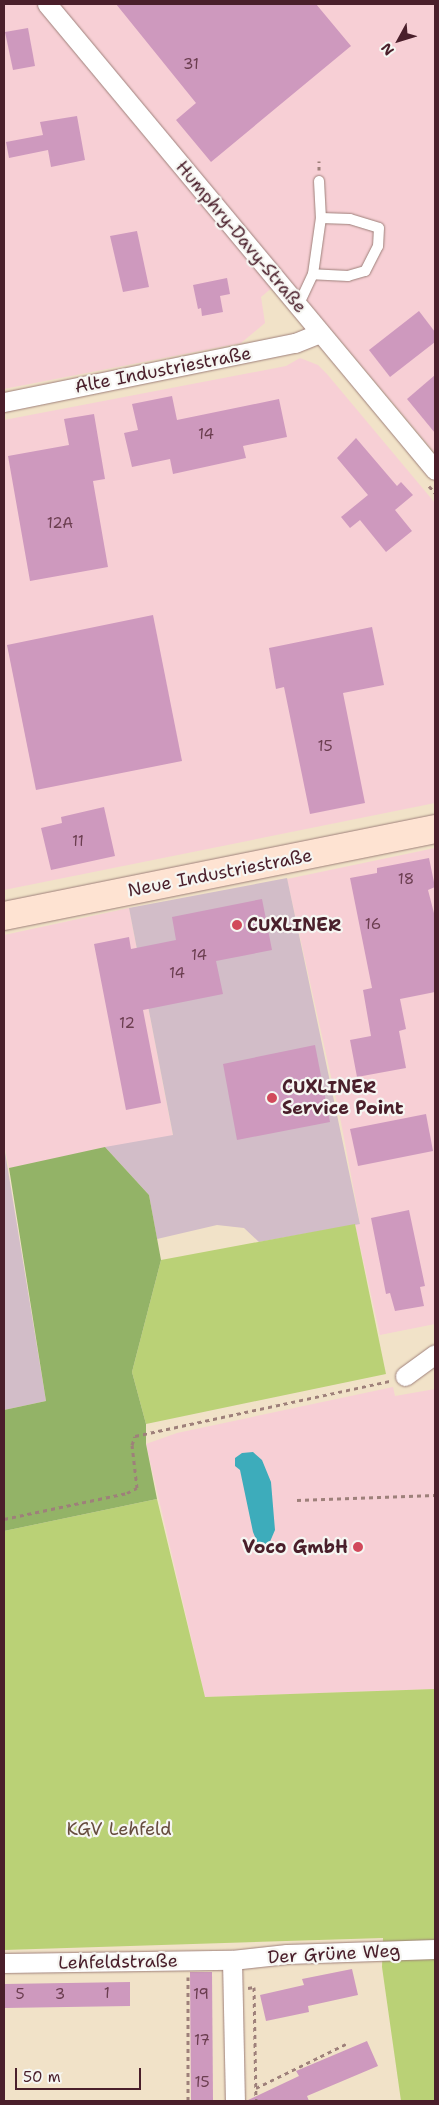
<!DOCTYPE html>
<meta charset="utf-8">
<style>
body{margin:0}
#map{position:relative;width:439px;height:2105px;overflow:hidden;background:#f1e2c8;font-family:"Shantell Sans",sans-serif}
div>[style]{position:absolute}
.built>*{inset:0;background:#f7cfd5}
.industrial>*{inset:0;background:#d2bdc8}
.green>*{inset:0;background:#bad176}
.forest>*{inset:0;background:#93b367}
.water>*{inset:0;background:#3dacbb}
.building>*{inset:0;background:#ce99be}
.path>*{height:3px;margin-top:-1.5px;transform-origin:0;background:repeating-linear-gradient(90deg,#9e807a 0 4px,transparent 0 8px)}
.roads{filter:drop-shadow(0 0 1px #9e807a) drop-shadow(0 0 1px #9e807a)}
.lane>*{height:10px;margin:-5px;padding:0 5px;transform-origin:5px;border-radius:5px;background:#fff}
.street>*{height:19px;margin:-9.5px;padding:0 9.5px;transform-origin:9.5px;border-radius:9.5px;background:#fff}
.secondary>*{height:28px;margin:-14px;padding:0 14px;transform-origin:14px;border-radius:14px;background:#fee3d2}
.dots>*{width:14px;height:14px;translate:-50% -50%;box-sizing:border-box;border:2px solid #f6f6f2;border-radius:50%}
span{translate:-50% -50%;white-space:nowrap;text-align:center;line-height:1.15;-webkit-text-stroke:4.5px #f6f6f2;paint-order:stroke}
.number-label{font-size:15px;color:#6b3e50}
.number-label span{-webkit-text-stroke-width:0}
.street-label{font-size:18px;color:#4a1f2b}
.poi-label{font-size:18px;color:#4a1f2b;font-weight:700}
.left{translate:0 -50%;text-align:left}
.right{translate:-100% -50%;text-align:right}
.park-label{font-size:18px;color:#664c3e}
.frame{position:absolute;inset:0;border:5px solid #4a1f2b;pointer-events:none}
.north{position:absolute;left:374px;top:15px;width:50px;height:50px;-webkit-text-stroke:4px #f6f6f2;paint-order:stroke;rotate:231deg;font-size:14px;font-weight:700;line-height:20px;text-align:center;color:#4a1f2b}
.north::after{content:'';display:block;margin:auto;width:18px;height:22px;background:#4a1f2b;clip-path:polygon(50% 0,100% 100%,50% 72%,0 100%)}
.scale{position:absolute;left:15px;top:2068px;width:126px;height:22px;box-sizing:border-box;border:2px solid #4a1f2b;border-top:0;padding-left:6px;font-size:15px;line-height:18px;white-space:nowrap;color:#4a1f2b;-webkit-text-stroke:4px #f6f6f2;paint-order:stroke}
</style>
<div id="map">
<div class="built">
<i style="clip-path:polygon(4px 4px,435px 4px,435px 453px,286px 276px,261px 297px,265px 323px,241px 343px,4px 389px)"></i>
<i style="clip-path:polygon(300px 358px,318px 365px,327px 374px,435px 503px,435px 803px,4px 890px,4px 420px,286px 366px)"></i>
<i style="clip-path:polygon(435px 848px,435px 1324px,380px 1335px,355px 1224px,360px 1223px,340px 1117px,287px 879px)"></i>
<i style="clip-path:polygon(129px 908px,173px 1136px,9px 1168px,4px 1145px,4px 935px)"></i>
<i style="clip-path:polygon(393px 1387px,395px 1396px,435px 1389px,435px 1689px,205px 1697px,146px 1444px,177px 1433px)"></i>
</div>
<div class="industrial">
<i style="clip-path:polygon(287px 878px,360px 1224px,259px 1242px,244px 1228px,217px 1225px,157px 1239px,149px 1195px,105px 1147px,173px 1135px,129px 908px)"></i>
<i style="clip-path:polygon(4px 1146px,46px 1401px,4px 1410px)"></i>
</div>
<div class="green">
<i style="clip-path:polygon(355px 1224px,386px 1374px,146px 1424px,132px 1372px,161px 1260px)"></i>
<i style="clip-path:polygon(157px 1499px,205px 1697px,435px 1689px,435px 2101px,401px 2101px,382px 1967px,383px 1938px,4px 1950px,4px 1531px)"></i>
</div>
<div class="forest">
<i style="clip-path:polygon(105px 1147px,149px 1195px,161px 1260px,132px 1372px,146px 1424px,146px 1444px,157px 1499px,4px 1531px,4px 1410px,46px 1401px,9px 1168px)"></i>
</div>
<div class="water">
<i style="clip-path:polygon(253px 1452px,262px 1460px,271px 1482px,275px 1530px,269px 1544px,258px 1544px,253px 1532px,240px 1470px,235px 1466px,235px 1458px,242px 1453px)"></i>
</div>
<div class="building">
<i style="clip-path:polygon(116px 4px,316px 4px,351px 46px,211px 162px,176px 120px,196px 103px)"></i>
<i style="clip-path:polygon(28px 28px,35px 66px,13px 70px,5px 32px)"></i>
<i style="clip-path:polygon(77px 116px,85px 160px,51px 167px,48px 150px,9px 158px,6px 142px,43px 135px,40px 122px)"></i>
<i style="clip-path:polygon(137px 231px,149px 287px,123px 292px,110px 236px)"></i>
<i style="clip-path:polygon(227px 278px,230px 294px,220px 296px,223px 312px,202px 316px,201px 308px,198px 309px,193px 285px)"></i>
<i style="clip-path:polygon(419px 311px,435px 332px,435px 342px,390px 377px,369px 350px)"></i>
<i style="clip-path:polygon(435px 375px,435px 433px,407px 399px)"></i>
<i style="clip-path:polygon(172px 396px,177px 420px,279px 399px,287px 437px,243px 446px,246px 458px,173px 474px,170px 459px,132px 467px,124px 433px,138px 430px,132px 404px)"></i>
<i style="clip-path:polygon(94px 414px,105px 479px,93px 481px,108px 567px,30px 581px,8px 456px,69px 445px,64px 419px)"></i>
<i style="clip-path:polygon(356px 438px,397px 486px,401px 482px,413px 495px,395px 510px,412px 531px,386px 552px,360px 520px,350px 528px,341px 517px,368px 495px,337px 458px)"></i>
<i style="clip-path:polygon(153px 615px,182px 761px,36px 790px,7px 645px)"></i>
<i style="clip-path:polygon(372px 627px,384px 685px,343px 693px,365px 803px,310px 814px,284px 687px,276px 689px,269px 648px)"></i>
<i style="clip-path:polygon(104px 807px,115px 856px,51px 870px,41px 828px,62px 823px,61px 817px)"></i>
<i style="clip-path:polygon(429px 858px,435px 887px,428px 890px,435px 917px,435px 992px,400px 999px,406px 1029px,399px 1031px,406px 1068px,357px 1077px,350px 1040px,371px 1036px,363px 990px,372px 988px,350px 878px,377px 873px,377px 868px)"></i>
<i style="clip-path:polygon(262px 899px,272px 950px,216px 961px,223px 994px,143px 1010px,161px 1103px,126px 1110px,94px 944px,129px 937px,131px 949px,176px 940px,172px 917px)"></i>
<i style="clip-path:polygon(315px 1045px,330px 1122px,237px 1140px,223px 1064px)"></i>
<i style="clip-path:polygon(426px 1114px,433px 1151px,358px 1166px,350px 1129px)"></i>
<i style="clip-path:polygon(409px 1210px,425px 1286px,420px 1287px,424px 1306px,395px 1311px,390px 1293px,386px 1294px,371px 1218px)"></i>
<i style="clip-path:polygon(352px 1969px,358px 1995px,308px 2006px,309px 2012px,266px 2021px,260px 1995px,304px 1985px,302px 1979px)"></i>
<i style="clip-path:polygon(190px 1972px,212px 1972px,213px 2101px,191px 2101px)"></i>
<i style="clip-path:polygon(130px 1982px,130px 2006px,4px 2008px,4px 1984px)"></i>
<i style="clip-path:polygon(367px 2041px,378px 2066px,307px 2096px,309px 2101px,246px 2101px,299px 2076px,296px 2071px)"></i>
</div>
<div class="path">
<i style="left:319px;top:170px;width:9px;rotate:-90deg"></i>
<i style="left:429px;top:486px;width:9px;rotate:49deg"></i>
<i style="left:297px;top:1500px;width:138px;rotate:-2.1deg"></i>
<i style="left:4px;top:1519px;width:126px;rotate:-11.9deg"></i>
<i style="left:127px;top:1493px;width:11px;rotate:-27deg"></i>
<i style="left:137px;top:1488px;width:43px;rotate:-96.6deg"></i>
<i style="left:132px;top:1445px;width:9px;rotate:-72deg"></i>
<i style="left:135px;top:1436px;width:261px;rotate:-12.2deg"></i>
<i style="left:188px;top:1977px;width:124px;rotate:90deg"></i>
<i style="left:248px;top:1988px;width:6px;rotate:-9deg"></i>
<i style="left:254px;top:1987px;width:114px;rotate:89deg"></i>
<i style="left:256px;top:2088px;width:100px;rotate:-26.1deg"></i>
</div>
<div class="roads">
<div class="lane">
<i style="left:319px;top:181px;width:37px;rotate:87deg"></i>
<i style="left:298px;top:306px;width:35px;rotate:-65deg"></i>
<i style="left:313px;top:274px;width:57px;rotate:-81.9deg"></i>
<i style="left:321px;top:218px;width:29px;rotate:2deg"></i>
<i style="left:350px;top:219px;width:30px;rotate:17deg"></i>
<i style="left:379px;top:228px;width:18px;rotate:93deg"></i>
<i style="left:378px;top:246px;width:28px;rotate:117deg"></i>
<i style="left:365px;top:271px;width:18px;rotate:164deg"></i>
<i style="left:348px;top:276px;width:35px;rotate:-177deg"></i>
</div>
<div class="street">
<i style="left:47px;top:4px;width:606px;rotate:50.22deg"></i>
<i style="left:4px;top:402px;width:297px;rotate:-11.5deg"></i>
<i style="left:295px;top:343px;width:27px;rotate:-22deg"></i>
<i style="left:405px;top:1376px;width:37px;rotate:-36deg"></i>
<i style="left:232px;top:1960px;width:141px;rotate:88.8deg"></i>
<i style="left:4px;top:1963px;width:228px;rotate:-0.8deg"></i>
<i style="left:232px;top:1960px;width:55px;rotate:-6.2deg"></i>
<i style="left:287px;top:1954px;width:148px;rotate:-1.9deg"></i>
</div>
<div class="secondary">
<i style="left:4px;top:916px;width:440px;rotate:-11.4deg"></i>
</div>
</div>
<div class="dots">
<i style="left:237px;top:925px;background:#d1495b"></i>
<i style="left:272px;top:1098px;background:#d1495b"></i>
<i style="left:358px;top:1547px;background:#d1495b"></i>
</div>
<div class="number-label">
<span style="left:191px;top:65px">31</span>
<span style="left:206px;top:435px">14</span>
<span style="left:60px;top:524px">12A</span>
<span style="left:325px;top:747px">15</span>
<span style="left:78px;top:842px">11</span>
<span style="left:406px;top:880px">18</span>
<span style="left:373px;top:925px">16</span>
<span style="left:199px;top:956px">14</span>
<span style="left:177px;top:974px">14</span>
<span style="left:127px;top:1024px">12</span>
<span style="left:107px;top:1994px">1</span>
<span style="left:20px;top:1995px">5</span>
<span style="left:60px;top:1995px">3</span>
<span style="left:201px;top:1995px">19</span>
<span style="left:202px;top:2041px">17</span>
<span style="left:202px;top:2083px">15</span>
</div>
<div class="street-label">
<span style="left:241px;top:237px;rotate:50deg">Humphry-Davy-Straße</span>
<span style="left:163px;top:370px;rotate:-11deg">Alte Industriestraße</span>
<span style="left:220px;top:873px;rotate:-11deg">Neue Industriestraße</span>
<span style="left:334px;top:1954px;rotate:-3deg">Der Grüne Weg</span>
<span style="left:118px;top:1962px;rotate:-1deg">Lehfeldstraße</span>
</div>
<div class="poi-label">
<span class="left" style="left:247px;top:925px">CUXLINER</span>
<span class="left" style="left:282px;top:1098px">CUXLINER<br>Service Point</span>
<span class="right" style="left:348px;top:1547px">Voco GmbH</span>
</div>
<div class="park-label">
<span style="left:119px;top:1829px">KGV Lehfeld</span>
</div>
<div class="frame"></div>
<div class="north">N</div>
<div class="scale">50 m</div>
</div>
